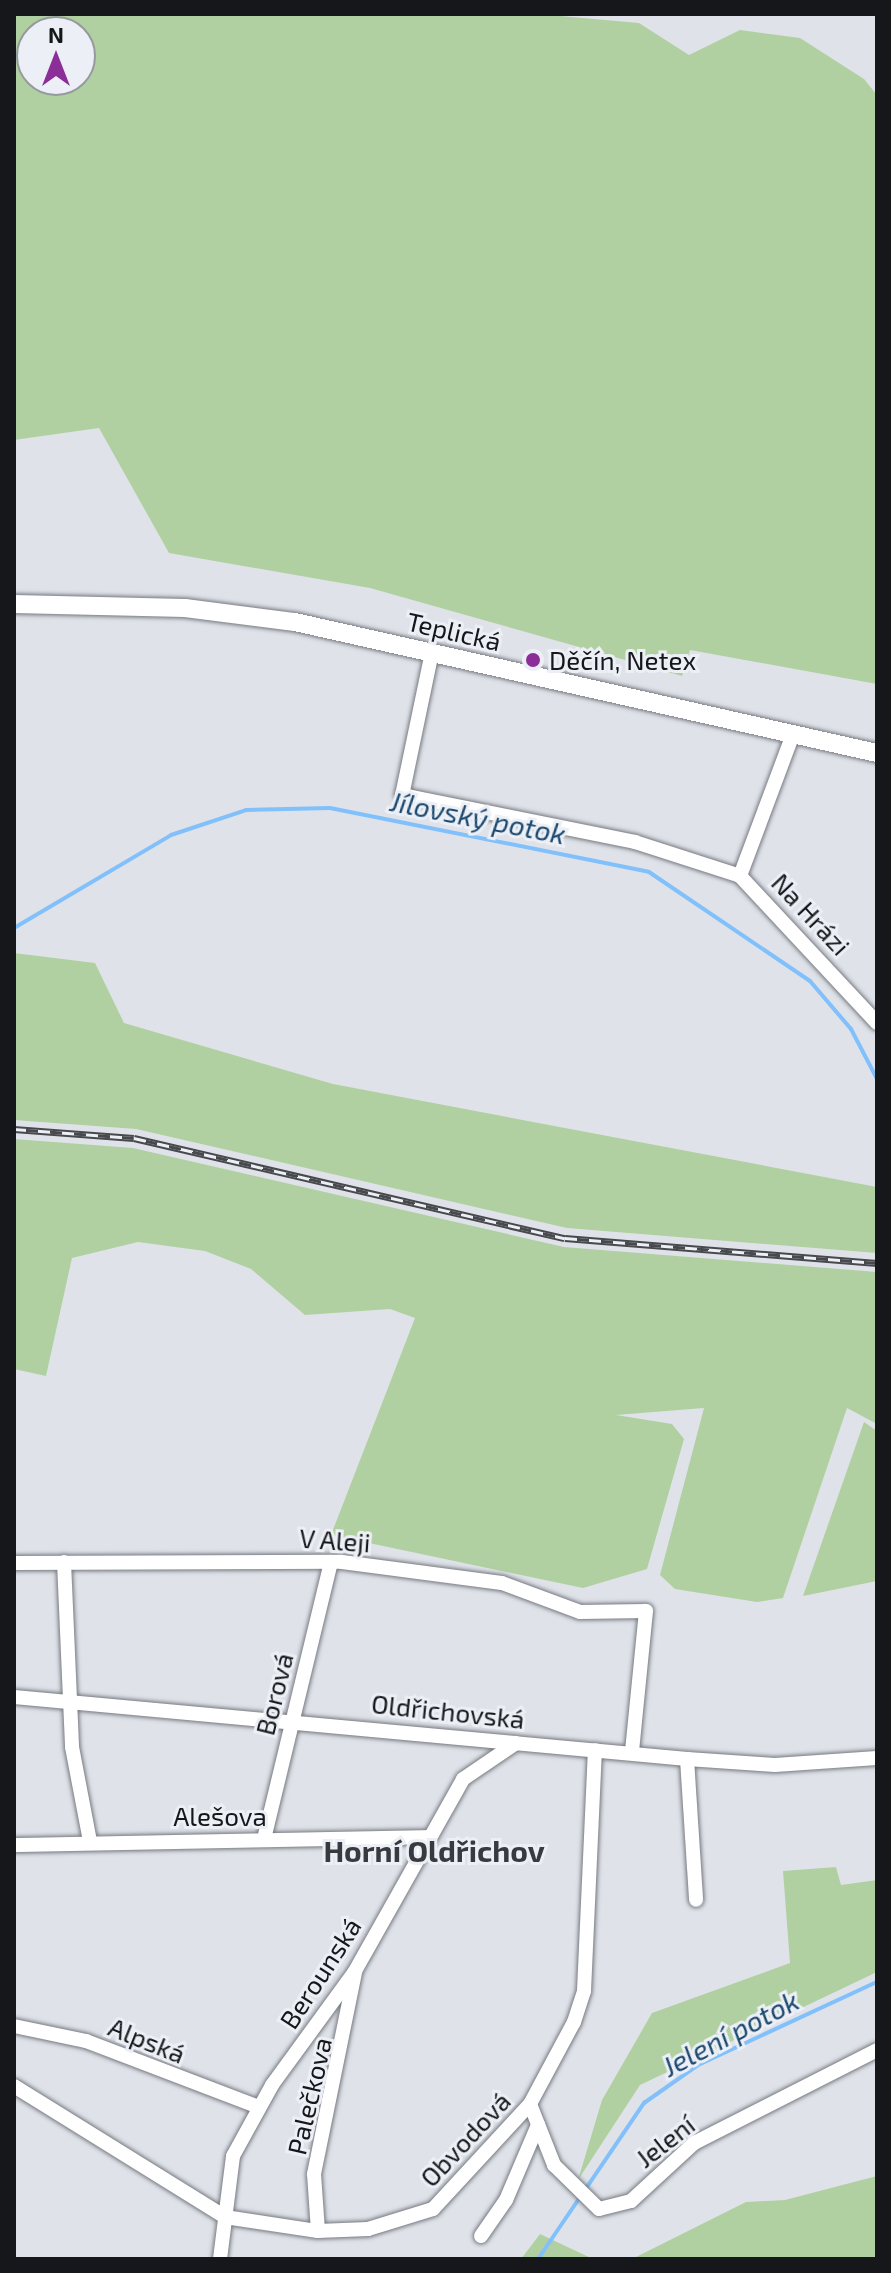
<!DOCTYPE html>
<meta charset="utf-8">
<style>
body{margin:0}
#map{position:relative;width:891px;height:2273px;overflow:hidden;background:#dfe3e9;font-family:"Exo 2",sans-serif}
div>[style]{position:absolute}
.green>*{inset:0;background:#b1d0a1}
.stream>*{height:4px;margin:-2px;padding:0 2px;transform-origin:2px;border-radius:2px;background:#81c0fb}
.roads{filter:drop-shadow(0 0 2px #777a80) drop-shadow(0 0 2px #777a80)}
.minor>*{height:14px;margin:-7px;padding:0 7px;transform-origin:7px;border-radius:7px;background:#fff}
.major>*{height:18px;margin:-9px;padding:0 9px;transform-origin:9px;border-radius:9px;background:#fff}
.rail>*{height:7px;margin-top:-3.5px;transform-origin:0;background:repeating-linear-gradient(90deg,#ecf0f6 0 12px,#48494d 0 24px);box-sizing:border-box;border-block:2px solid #48494d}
.dots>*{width:22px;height:22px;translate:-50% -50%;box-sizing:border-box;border:4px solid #ecf0f6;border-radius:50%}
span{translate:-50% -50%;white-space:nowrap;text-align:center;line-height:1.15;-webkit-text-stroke:6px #ecf0f6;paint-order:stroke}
.street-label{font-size:26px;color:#16171a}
.poi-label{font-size:26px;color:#16171a}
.left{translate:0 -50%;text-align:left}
.water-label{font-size:28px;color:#1b486f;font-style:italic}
.quarter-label{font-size:30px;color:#373a3e;font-weight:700}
.frame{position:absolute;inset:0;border:16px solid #16171a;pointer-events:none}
.north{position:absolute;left:16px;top:16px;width:80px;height:80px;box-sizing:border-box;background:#ecf0f6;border:2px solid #96999e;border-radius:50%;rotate:0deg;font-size:22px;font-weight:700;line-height:32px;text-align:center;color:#16171a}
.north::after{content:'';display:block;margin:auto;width:28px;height:36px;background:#8b2e98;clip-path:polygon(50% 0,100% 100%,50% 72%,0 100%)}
</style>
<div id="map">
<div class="green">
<i style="clip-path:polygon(evenodd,14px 14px,538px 14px,639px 23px,689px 55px,740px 30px,800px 38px,864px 79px,877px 95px,877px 684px,690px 650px,682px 676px,370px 588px,169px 553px,99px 428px,14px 440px,14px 14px,80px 32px,80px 80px,32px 80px,32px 32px,80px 32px)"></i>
<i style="clip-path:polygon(14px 953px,95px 963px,124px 1023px,333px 1084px,877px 1187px,877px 1253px,567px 1228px,136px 1129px,14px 1120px)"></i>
<i style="clip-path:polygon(14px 1139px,133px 1148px,564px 1247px,877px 1272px,877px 1424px,847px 1408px,783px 1598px,757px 1602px,675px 1589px,660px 1575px,704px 1408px,616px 1415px,672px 1424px,684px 1439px,647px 1569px,583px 1588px,331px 1535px,415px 1318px,390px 1309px,305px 1315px,251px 1269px,205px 1251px,138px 1242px,72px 1258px,46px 1376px,14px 1369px)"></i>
<i style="clip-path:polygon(864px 1422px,877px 1431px,877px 1581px,803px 1596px)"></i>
<i style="clip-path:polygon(836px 1867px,841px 1885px,877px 1880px,877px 1972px,640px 2085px,578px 2180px,602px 2100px,652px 2013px,790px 1963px,783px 1871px)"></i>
<i style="clip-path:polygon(877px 2176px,877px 2259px,632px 2259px,746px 2202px,785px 2200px)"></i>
<i style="clip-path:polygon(540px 2234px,593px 2259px,521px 2259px)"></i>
</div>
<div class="stream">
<i style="left:14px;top:928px;width:182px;rotate:-30.6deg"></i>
<i style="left:171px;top:835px;width:79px;rotate:-18.4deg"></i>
<i style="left:246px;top:810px;width:84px;rotate:-1.4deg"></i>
<i style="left:330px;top:808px;width:325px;rotate:11.3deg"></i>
<i style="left:649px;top:872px;width:194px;rotate:34.1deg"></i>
<i style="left:810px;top:981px;width:63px;rotate:49.5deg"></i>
<i style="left:851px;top:1029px;width:56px;rotate:62.5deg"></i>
<i style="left:538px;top:2259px;width:189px;rotate:-55.8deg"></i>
<i style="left:644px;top:2103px;width:66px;rotate:-35.1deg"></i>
<i style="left:698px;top:2065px;width:197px;rotate:-24.9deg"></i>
</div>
<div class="roads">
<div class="minor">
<i style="left:432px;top:652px;width:146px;rotate:101.8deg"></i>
<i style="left:402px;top:795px;width:238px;rotate:11.4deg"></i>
<i style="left:635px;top:842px;width:110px;rotate:17.9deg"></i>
<i style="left:740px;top:876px;width:152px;rotate:-69.5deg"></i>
<i style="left:740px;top:876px;width:201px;rotate:47deg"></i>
<i style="left:64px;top:1562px;width:185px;rotate:87.5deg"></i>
<i style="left:72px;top:1747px;width:96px;rotate:79.2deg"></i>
<i style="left:14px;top:1563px;width:328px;rotate:-0.2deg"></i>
<i style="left:342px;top:1562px;width:161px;rotate:7.5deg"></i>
<i style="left:502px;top:1583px;width:83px;rotate:20.4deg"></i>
<i style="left:580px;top:1612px;width:66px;rotate:-0.9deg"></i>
<i style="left:646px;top:1611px;width:142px;rotate:95.7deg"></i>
<i style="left:14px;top:1697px;width:676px;rotate:5.26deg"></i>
<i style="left:687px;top:1759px;width:88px;rotate:3.9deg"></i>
<i style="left:775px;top:1765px;width:102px;rotate:-3.9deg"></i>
<i style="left:687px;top:1759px;width:141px;rotate:86.3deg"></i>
<i style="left:264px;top:1839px;width:285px;rotate:-76.4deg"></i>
<i style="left:14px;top:1845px;width:413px;rotate:-1.1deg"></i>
<i style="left:14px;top:2026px;width:74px;rotate:11.8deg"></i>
<i style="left:86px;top:2041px;width:185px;rotate:20.9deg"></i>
<i style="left:14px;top:2086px;width:248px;rotate:31.8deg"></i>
<i style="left:225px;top:2217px;width:94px;rotate:8.6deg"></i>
<i style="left:318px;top:2231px;width:50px;rotate:-2.3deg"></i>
<i style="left:368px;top:2229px;width:68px;rotate:-17.1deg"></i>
<i style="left:433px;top:2209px;width:143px;rotate:-47.3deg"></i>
<i style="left:530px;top:2104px;width:93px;rotate:-61.8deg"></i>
<i style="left:574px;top:2022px;width:33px;rotate:-72deg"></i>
<i style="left:584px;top:1991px;width:241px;rotate:-87.4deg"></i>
<i style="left:530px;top:2104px;width:66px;rotate:68.5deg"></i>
<i style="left:554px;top:2165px;width:63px;rotate:44.4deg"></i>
<i style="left:599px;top:2209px;width:33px;rotate:-14deg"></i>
<i style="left:631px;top:2201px;width:86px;rotate:-42.6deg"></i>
<i style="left:694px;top:2143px;width:205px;rotate:-26.9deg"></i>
<i style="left:318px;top:2231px;width:57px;rotate:-94deg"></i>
<i style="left:314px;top:2174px;width:206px;rotate:-78.5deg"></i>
<i style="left:481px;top:2236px;width:44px;rotate:-55.2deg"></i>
<i style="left:506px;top:2200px;width:82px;rotate:-66.9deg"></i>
<i style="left:220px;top:2259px;width:104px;rotate:-82.8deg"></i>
<i style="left:233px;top:2156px;width:81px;rotate:-61.2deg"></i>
<i style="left:272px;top:2085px;width:141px;rotate:-53.9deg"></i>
<i style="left:355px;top:1971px;width:220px;rotate:-60.6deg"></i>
<i style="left:463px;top:1779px;width:64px;rotate:-34.2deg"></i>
</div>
<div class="major">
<i style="left:14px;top:604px;width:171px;rotate:1.3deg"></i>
<i style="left:185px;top:608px;width:111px;rotate:7.3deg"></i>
<i style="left:295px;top:622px;width:597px;rotate:12.69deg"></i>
</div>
</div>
<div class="rail">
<i style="left:14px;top:1129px;width:120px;rotate:4.3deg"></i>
<i style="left:134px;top:1138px;width:442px;rotate:13.1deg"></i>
<i style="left:565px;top:1238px;width:313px;rotate:4.6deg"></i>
</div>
<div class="dots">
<i style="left:533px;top:660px;background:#8b2e98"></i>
</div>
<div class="street-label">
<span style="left:454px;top:631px;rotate:13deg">Teplická</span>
<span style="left:811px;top:914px;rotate:47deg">Na Hrázi</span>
<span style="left:335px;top:1540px;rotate:4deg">V Aleji</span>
<span style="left:274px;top:1694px;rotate:-76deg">Borová</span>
<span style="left:448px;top:1711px;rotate:6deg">Oldřichovská</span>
<span style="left:220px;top:1816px">Alešova</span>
<span style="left:320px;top:1973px;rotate:-57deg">Berounská</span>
<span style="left:147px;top:2040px;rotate:22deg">Alpská</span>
<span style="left:309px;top:2096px;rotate:-77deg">Palečkova</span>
<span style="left:465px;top:2139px;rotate:-47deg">Obvodová</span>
<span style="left:665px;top:2141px;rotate:-38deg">Jelení</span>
</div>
<div class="poi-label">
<span class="left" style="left:549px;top:660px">Děčín, Netex</span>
</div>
<div class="water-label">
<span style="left:478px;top:817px;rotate:11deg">Jílovský potok</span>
<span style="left:730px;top:2033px;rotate:-28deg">Jelení potok</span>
</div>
<div class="quarter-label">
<span style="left:434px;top:1850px">Horní Oldřichov</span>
</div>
<div class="frame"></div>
<div class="north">N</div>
</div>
